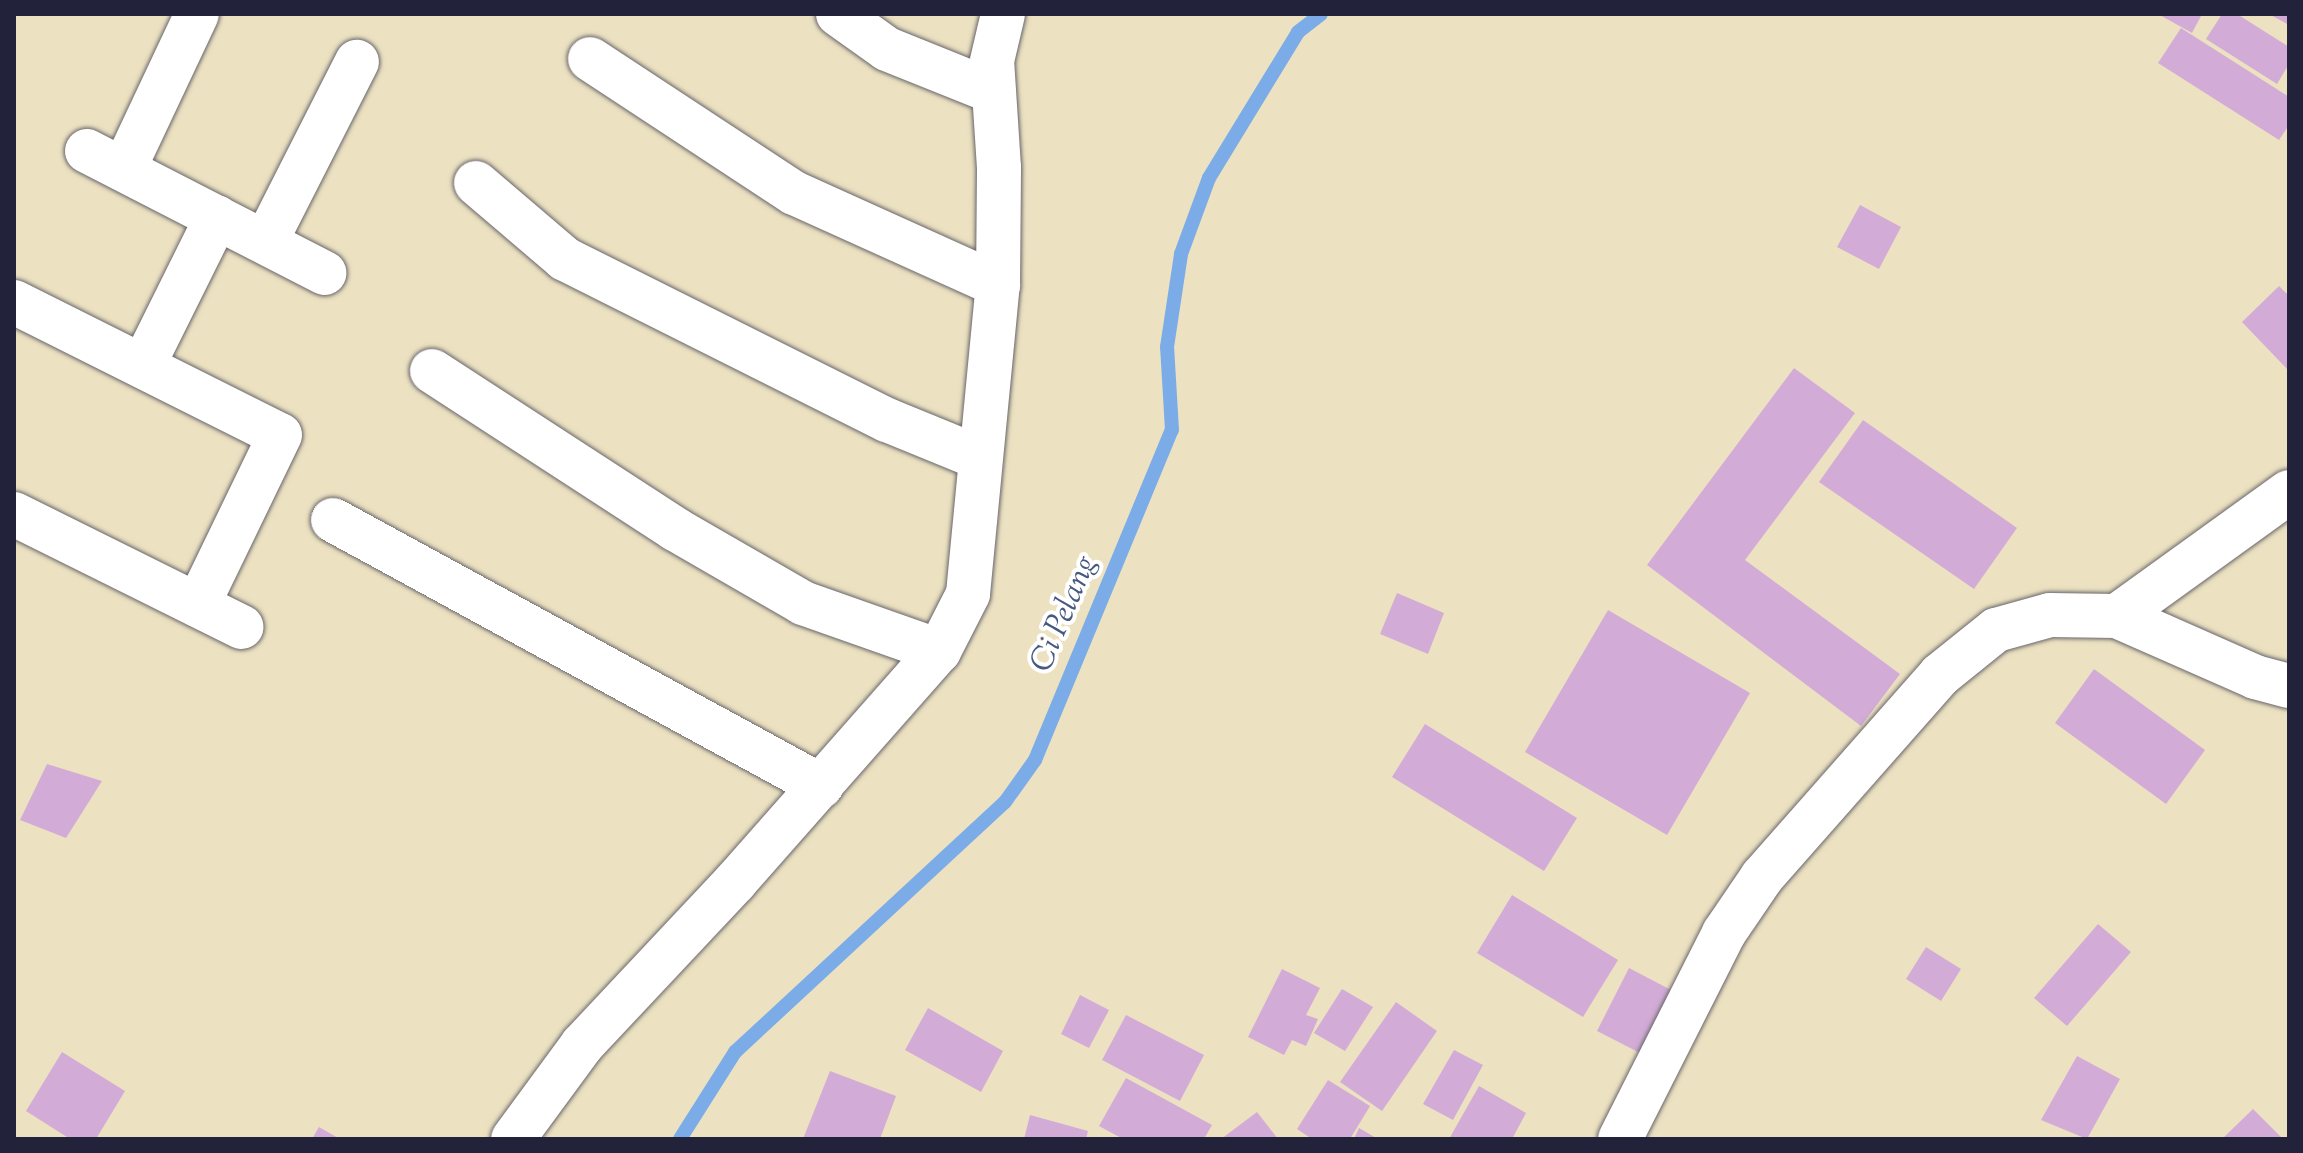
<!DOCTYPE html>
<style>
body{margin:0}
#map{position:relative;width:2303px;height:1153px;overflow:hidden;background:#ece2c2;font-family:"Sorts Mill Goudy",serif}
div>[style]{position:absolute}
.stream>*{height:14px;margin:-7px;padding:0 7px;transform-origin:7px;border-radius:7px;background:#7cace7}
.building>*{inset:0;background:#d2acd6}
.roads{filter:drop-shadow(0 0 2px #69656a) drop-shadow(0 0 2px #69656a)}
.minor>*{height:44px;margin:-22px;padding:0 22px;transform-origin:22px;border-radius:22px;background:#fff}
span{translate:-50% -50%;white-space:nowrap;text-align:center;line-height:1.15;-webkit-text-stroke:8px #fff;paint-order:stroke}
.water-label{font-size:32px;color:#465980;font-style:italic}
.frame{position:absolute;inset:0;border:16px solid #22223b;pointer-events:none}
</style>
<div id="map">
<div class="stream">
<i style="left:680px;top:1139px;width:103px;rotate:-57.7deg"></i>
<i style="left:735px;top:1052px;width:368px;rotate:-42.8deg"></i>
<i style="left:1005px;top:802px;width:52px;rotate:-54.5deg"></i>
<i style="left:1035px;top:760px;width:357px;rotate:-67.5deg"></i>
<i style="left:1172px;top:430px;width:83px;rotate:-93.4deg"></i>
<i style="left:1167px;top:347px;width:94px;rotate:-81.4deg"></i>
<i style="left:1181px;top:254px;width:81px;rotate:-69.8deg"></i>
<i style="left:1209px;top:178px;width:171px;rotate:-58.6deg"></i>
<i style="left:1298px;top:32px;width:29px;rotate:-38deg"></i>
</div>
<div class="building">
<i style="clip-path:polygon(2158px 14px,2202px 14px,2192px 33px)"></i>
<i style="clip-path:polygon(2222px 14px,2237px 14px,2289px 47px,2289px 64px,2277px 84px,2206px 39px)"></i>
<i style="clip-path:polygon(2269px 14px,2289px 14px,2289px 25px)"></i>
<i style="clip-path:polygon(2181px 28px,2289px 97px,2289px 125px,2279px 140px,2158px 63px)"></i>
<i style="clip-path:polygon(1860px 205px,1901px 227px,1879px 269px,1837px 247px)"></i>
<i style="clip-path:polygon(2279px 286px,2289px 296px,2289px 371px,2242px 322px)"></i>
<i style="clip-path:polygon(1794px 368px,1855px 413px,1745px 560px,1900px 674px,1861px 726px,1647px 565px)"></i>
<i style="clip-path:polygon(1863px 420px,2017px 528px,1974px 589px,1819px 482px)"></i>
<i style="clip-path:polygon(1397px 593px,1444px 613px,1428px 654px,1380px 634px)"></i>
<i style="clip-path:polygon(1608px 610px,1750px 693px,1667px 835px,1525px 752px)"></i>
<i style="clip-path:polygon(2094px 669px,2205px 750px,2166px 804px,2055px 723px)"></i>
<i style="clip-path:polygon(1425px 724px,1577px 818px,1544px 871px,1392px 777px)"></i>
<i style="clip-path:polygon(47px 764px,102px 781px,66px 838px,20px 820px)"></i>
<i style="clip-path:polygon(1512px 895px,1618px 960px,1583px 1017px,1477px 953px)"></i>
<i style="clip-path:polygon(2098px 924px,2131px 952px,2067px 1026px,2034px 998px)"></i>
<i style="clip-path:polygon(1926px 947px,1961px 969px,1941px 1001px,1906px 979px)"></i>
<i style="clip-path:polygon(1629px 968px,1673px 991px,1640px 1053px,1597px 1031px)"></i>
<i style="clip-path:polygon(1282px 969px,1320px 988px,1306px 1015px,1318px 1019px,1306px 1046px,1292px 1040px,1284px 1055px,1248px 1037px)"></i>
<i style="clip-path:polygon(1342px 989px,1373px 1007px,1345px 1051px,1314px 1033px)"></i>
<i style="clip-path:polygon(1080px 995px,1109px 1010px,1089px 1048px,1061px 1034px)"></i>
<i style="clip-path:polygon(1396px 1002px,1437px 1031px,1382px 1111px,1340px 1082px)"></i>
<i style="clip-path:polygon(928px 1008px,1003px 1051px,981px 1092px,905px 1050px)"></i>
<i style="clip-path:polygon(1126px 1015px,1204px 1055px,1180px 1101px,1102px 1060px)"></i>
<i style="clip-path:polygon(1454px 1050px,1483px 1065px,1453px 1120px,1423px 1104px)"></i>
<i style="clip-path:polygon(62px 1052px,125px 1091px,96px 1139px,70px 1139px,26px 1111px)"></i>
<i style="clip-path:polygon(2077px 1056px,2120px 1079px,2087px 1139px,2041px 1120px)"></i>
<i style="clip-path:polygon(830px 1071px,896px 1096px,880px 1139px,803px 1139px)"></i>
<i style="clip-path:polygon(1126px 1078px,1212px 1125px,1204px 1139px,1123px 1139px,1099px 1126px)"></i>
<i style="clip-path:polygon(1328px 1080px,1370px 1106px,1350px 1139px,1312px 1139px,1297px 1129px)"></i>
<i style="clip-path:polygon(1479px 1086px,1526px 1113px,1512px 1139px,1449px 1139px)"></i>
<i style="clip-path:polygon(2253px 1109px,2283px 1139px,2222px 1139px)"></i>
<i style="clip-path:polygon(1257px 1112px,1278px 1139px,1221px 1139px)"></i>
<i style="clip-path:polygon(1030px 1115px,1088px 1131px,1086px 1139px,1024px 1139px)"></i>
<i style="clip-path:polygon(319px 1127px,340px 1139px,312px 1139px)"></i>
<i style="clip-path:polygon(1359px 1128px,1378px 1139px,1354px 1139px)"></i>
</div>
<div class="roads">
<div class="minor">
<i style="left:838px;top:14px;width:60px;rotate:35.5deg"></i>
<i style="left:887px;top:49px;width:115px;rotate:21.9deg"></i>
<i style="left:87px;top:151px;width:267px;rotate:27.2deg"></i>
<i style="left:124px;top:169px;width:171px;rotate:-64.8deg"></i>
<i style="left:476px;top:183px;width:117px;rotate:40.5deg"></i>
<i style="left:565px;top:259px;width:360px;rotate:26.6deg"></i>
<i style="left:887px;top:420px;width:100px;rotate:22.2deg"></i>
<i style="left:266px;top:241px;width:201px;rotate:-63.1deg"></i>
<i style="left:998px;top:285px;width:117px;rotate:-89.5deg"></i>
<i style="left:999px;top:168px;width:107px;rotate:-93.7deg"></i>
<i style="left:992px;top:61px;width:48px;rotate:-76.8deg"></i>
<i style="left:14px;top:302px;width:297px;rotate:26.6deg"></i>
<i style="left:280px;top:435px;width:189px;rotate:115.8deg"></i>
<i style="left:143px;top:366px;width:166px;rotate:-63.6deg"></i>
<i style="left:432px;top:371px;width:290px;rotate:33deg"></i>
<i style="left:675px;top:529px;width:148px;rotate:30deg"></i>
<i style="left:803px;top:603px;width:144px;rotate:19.4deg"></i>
<i style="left:14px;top:514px;width:254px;rotate:26.4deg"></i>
<i style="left:333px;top:520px;width:556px;rotate:28.59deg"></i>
<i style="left:2117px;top:616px;width:212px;rotate:-35.8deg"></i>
<i style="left:513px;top:1139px;width:117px;rotate:-53.7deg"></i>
<i style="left:582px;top:1045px;width:224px;rotate:-46.8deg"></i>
<i style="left:735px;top:882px;width:308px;rotate:-48.6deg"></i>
<i style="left:939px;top:651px;width:64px;rotate:-63deg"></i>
<i style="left:968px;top:594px;width:310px;rotate:-84.5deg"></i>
<i style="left:998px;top:285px;width:224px;rotate:-155.7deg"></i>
<i style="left:794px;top:193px;width:244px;rotate:-146.7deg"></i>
<i style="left:1620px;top:1139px;width:231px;rotate:-63.2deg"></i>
<i style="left:1724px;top:933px;width:68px;rotate:-55.8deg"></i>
<i style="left:1762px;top:877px;width:269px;rotate:-48.6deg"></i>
<i style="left:1940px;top:675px;width:72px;rotate:-38.8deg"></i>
<i style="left:1996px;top:630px;width:56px;rotate:-15.5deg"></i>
<i style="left:2050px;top:615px;width:67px;rotate:0.9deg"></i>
<i style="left:2117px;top:616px;width:151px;rotate:23.8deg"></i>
<i style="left:2255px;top:677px;width:35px;rotate:15deg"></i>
</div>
</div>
<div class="water-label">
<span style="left:1065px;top:614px;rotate:-67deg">Ci Pelang</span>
</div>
<div class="frame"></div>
</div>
